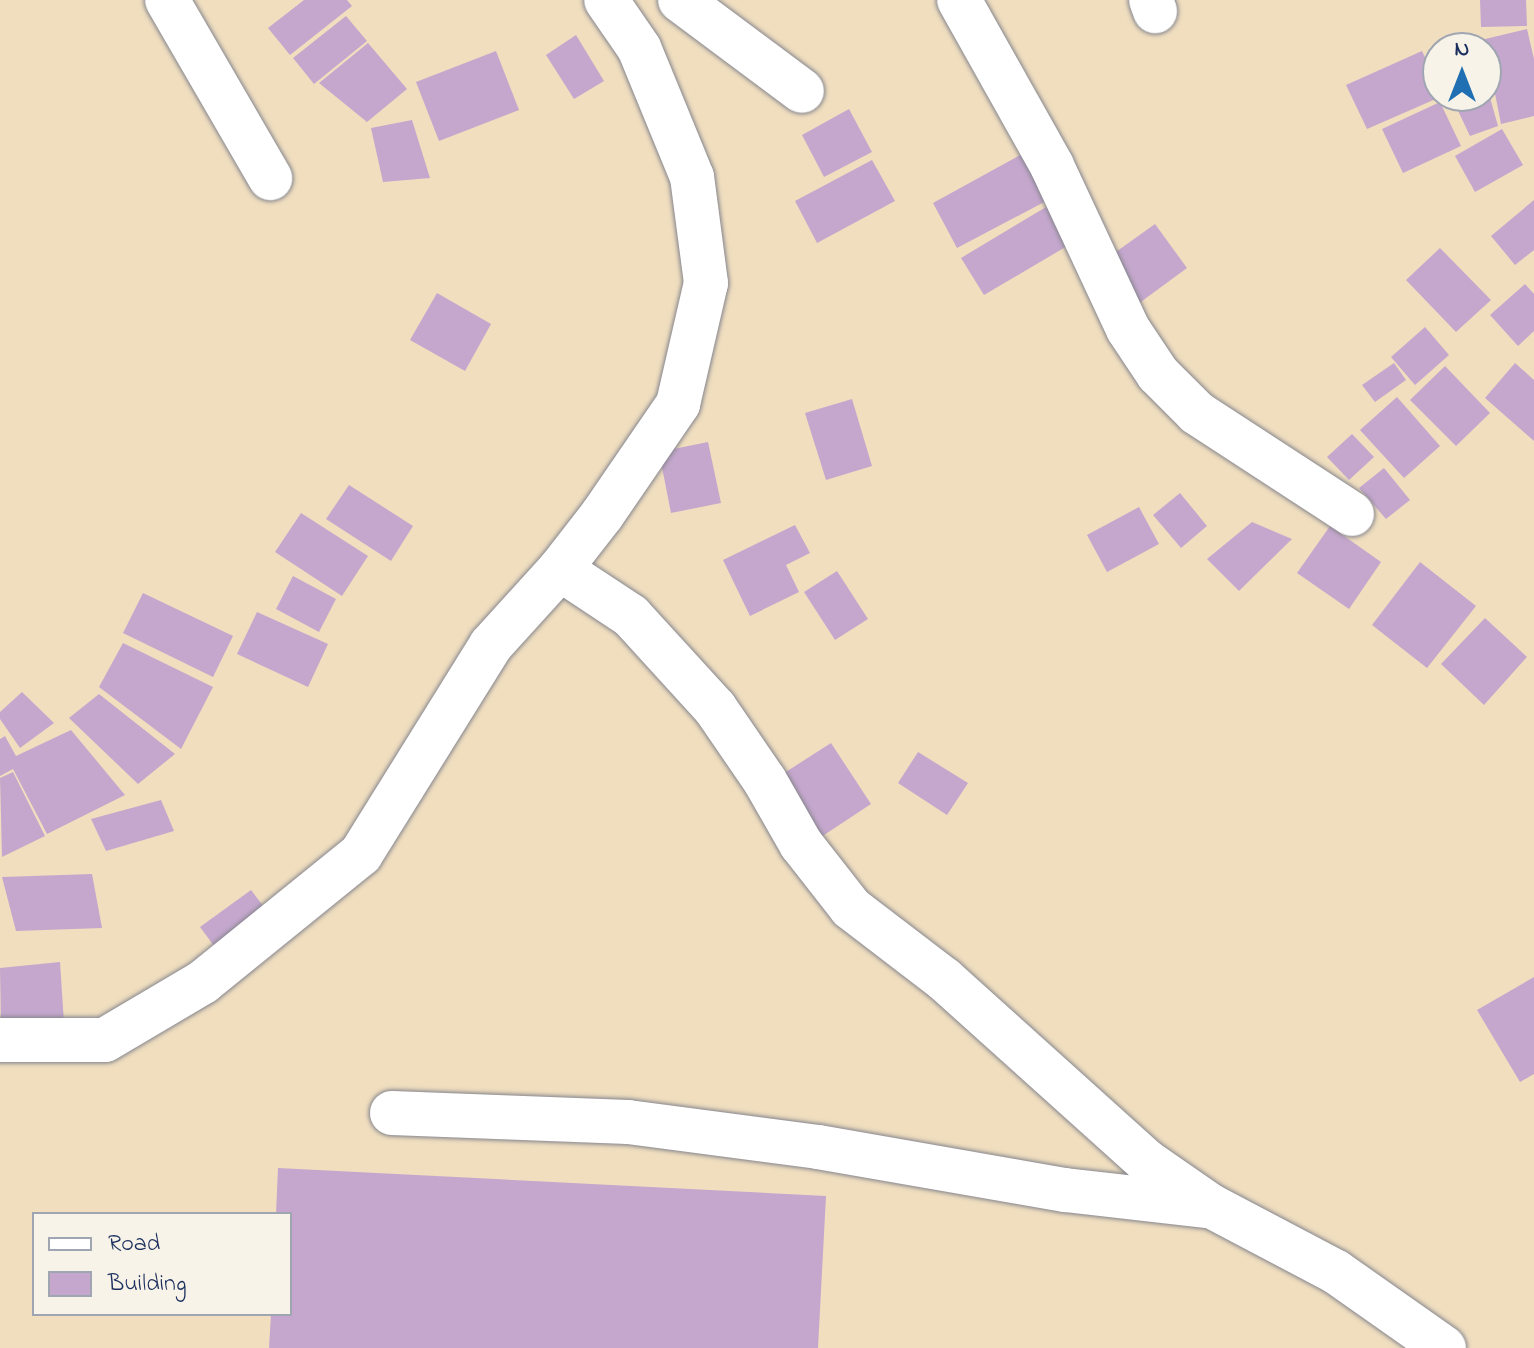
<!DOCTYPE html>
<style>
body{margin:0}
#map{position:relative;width:1534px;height:1348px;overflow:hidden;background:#f0debf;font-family:"Indie Flower",sans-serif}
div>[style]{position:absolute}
.building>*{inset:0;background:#c5a7cd}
.roads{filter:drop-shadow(0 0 2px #86868e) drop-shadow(0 0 2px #86868e)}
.minor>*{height:44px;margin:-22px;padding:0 22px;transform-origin:22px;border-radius:22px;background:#fff}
span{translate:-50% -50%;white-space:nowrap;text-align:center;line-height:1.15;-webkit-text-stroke:8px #f7f3e8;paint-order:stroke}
.legend{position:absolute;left:32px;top:1212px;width:260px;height:104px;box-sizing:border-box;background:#f7f3e8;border:2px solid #9fa5b1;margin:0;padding:10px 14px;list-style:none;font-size:24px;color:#1b2f5e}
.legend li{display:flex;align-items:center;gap:16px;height:40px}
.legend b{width:40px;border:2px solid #9fa5b1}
.north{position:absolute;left:1422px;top:32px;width:80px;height:80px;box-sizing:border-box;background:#f7f3e8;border:2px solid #9fa5b1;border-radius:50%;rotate:0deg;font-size:22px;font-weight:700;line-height:32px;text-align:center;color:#1b2f5e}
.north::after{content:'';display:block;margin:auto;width:28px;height:36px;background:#1f6fb2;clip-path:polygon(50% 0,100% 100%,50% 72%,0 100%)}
</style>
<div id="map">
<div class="building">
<i style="clip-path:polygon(304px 0,347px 0,352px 6px,290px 55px,268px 28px)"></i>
<i style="clip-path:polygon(1480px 0,1526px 0,1527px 26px,1481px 27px)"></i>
<i style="clip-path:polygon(346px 16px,367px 41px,314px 84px,293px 58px)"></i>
<i style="clip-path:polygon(1527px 29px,1534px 59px,1534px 116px,1501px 124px,1486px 48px,1481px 40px)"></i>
<i style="clip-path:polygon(576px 35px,604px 81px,574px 99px,546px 55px)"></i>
<i style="clip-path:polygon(368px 43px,407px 89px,367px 122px,319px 83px)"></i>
<i style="clip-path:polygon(496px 51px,519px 110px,439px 141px,416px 82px)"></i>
<i style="clip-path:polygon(1422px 51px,1438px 86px,1438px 98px,1367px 129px,1346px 85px)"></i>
<i style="clip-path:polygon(1487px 87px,1498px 126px,1470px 136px,1451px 96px,1486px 96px)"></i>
<i style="clip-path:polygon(1440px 102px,1461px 146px,1403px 173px,1382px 129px)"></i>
<i style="clip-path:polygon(849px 109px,872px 152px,824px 177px,802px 135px)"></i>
<i style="clip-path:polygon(412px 120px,430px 178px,383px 182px,371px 128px)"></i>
<i style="clip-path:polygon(1502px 129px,1523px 165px,1475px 192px,1455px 156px)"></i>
<i style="clip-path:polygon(1022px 154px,1048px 200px,957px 248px,933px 203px)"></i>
<i style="clip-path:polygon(872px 160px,895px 201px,817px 243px,795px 201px)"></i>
<i style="clip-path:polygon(1534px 200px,1534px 250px,1515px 265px,1491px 236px)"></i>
<i style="clip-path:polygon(1051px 204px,1074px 242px,984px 295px,961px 258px)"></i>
<i style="clip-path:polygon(1155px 224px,1187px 268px,1138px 304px,1106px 259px)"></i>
<i style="clip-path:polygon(1440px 248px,1491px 300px,1456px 332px,1406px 280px)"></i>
<i style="clip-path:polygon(1525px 284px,1534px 294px,1534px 331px,1518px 346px,1490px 315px)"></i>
<i style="clip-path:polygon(437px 293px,491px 324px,465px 371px,410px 340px)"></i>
<i style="clip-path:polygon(1425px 327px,1449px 355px,1415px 385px,1391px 357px)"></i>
<i style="clip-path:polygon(1394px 363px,1406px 380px,1375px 402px,1362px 385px)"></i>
<i style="clip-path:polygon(1515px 363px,1534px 380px,1534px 441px,1485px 398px)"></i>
<i style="clip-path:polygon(1445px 366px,1490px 413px,1456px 446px,1410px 400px)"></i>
<i style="clip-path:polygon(1397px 397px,1440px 446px,1404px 478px,1360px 430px)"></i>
<i style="clip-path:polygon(852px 399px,872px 466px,826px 480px,805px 413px)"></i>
<i style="clip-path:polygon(1352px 434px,1374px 457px,1349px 480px,1327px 457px)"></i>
<i style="clip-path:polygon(708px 442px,721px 503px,671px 513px,659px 452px)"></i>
<i style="clip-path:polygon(1384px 468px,1410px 500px,1386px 519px,1359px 488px)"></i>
<i style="clip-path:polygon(349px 485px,413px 526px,391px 561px,326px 519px)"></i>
<i style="clip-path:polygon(1180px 493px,1207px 526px,1181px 548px,1153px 515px)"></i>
<i style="clip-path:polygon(1139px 507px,1159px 544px,1107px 572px,1087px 535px)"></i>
<i style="clip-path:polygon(301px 513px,368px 556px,342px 596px,275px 552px)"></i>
<i style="clip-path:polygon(1252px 522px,1292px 539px,1239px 591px,1207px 559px)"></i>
<i style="clip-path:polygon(795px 525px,810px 553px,786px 565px,799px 592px,750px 616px,723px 560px)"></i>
<i style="clip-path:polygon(1330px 526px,1381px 562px,1349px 609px,1297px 573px)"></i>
<i style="clip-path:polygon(1420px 562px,1476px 606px,1427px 668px,1372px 625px)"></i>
<i style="clip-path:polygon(837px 571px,868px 619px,835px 640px,804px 592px)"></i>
<i style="clip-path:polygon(293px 576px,336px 599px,319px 632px,276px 609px)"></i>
<i style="clip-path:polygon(143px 593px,233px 636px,213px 677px,123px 633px)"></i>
<i style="clip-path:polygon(257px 612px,328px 644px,308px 687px,237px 654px)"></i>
<i style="clip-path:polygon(1485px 618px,1527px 657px,1484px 705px,1441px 664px)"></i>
<i style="clip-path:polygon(123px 643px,213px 687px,181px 749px,99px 687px)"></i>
<i style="clip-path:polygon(22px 692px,54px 723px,20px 748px,0 719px,0 712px)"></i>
<i style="clip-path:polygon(99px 694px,175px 754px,138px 784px,69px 718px)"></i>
<i style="clip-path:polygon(71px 730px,125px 795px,47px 834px,13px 769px,0 776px,0 739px,5px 736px,16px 756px)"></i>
<i style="clip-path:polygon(831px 743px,871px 804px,818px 839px,778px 777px)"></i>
<i style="clip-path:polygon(918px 752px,968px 783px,947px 815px,898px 783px)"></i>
<i style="clip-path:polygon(13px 772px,45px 836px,2px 857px,0 778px)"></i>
<i style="clip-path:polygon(161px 800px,174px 831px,106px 851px,91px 819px)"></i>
<i style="clip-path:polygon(92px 874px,102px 928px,16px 931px,2px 877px)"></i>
<i style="clip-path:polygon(251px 890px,271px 916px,220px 954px,200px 927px)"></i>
<i style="clip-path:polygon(60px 962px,64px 1023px,1px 1025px,0 968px)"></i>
<i style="clip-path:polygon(1534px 977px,1534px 1074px,1520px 1082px,1477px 1010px)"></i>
<i style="clip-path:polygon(278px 1168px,826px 1196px,818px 1348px,269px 1348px,271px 1314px,290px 1314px,290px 1214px,276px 1214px)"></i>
</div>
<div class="roads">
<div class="minor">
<i style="left:167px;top:0;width:206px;rotate:59.9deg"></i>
<i style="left:680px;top:0;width:152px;rotate:36.7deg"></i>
<i style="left:959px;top:0;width:190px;rotate:60.7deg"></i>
<i style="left:1052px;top:166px;width:180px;rotate:65deg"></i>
<i style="left:1128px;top:329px;width:54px;rotate:56.3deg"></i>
<i style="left:1158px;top:374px;width:55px;rotate:45deg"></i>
<i style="left:1197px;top:413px;width:185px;rotate:33.1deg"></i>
<i style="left:1151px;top:0;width:12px;rotate:70deg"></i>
<i style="left:560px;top:569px;width:68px;rotate:-52.1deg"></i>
<i style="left:602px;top:515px;width:135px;rotate:-55.6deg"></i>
<i style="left:678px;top:404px;width:124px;rotate:-77deg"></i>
<i style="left:706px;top:283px;width:107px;rotate:-97.5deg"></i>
<i style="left:692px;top:177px;width:139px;rotate:-112.3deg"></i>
<i style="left:639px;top:48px;width:58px;rotate:-124.5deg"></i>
<i style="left:0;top:1040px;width:105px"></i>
<i style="left:105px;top:1040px;width:114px;rotate:-30.6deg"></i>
<i style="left:203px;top:982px;width:203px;rotate:-39deg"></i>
<i style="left:361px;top:854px;width:246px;rotate:-58.1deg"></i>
<i style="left:491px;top:645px;width:103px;rotate:-47.8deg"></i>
<i style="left:560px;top:569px;width:85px;rotate:33.5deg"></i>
<i style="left:631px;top:616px;width:125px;rotate:47.6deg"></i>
<i style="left:715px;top:708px;width:88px;rotate:55.6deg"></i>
<i style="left:765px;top:781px;width:73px;rotate:60.3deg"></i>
<i style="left:801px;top:844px;width:81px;rotate:52deg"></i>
<i style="left:851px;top:908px;width:117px;rotate:37.4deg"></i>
<i style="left:944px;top:979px;width:272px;rotate:42deg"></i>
<i style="left:1146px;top:1161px;width:79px;rotate:34.7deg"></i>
<i style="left:1211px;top:1206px;width:141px;rotate:27.8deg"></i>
<i style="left:1336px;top:1272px;width:132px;rotate:35.1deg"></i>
<i style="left:392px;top:1113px;width:236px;rotate:2.2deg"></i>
<i style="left:628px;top:1122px;width:192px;rotate:7.5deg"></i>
<i style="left:818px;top:1147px;width:251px;rotate:9.9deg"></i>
<i style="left:1065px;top:1190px;width:141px;rotate:6.5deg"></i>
</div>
</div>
<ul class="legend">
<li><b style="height:10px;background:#fff"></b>Road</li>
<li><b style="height:22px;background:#c5a7cd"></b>Building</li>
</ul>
<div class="north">N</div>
</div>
